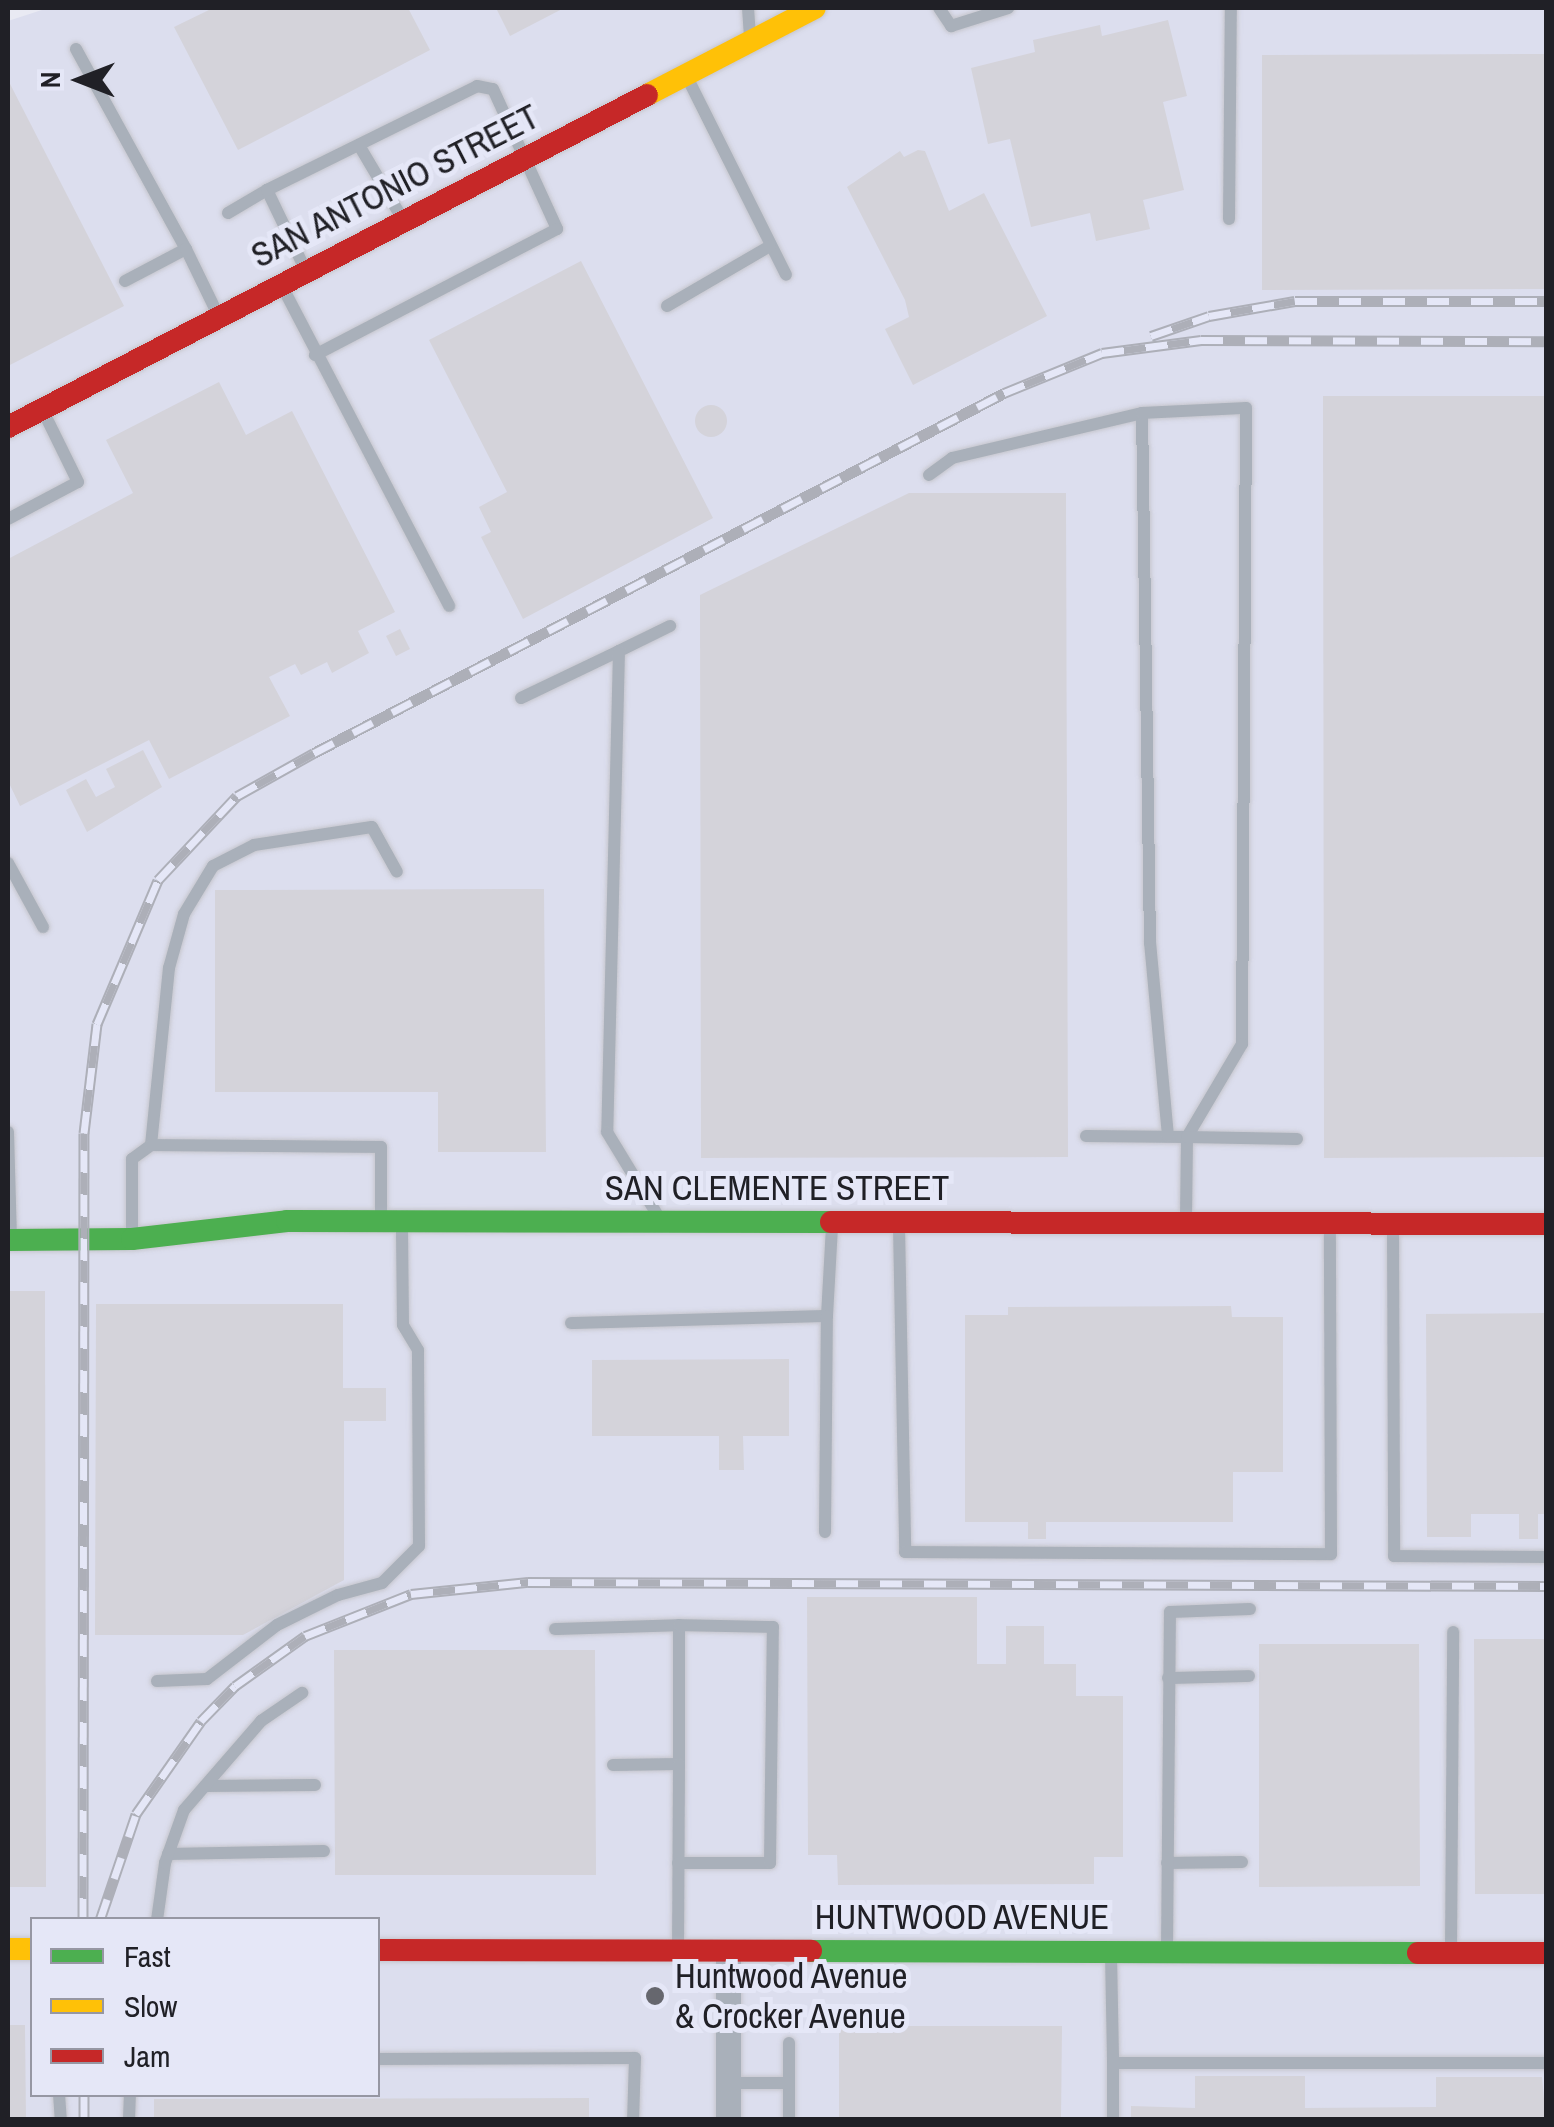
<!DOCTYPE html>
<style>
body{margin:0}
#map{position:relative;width:1554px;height:2127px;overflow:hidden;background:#e9eaf3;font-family:"Archivo Narrow",sans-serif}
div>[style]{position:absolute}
.built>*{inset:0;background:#dcdeee}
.building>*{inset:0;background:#d4d3da}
.round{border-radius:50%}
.roads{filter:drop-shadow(0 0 2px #c6c6cd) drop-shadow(0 0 2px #c6c6cd)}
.lane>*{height:12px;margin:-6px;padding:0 6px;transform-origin:6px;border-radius:6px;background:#a9b0ba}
.street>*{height:25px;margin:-12.5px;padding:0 12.5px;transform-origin:12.5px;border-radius:12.5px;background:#a9b0ba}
.fast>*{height:22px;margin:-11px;padding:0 11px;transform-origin:11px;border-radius:11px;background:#4caf50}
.slow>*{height:22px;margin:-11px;padding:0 11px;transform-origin:11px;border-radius:11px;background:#ffc107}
.jam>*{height:22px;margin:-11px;padding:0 11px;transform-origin:11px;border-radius:11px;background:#c62828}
.rail>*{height:11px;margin-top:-5.5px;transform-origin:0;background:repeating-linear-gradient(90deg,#e5e7f7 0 22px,#adafb8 0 44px);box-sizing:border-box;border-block:2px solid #adafb8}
.dots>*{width:28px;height:28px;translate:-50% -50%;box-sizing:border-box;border:5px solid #e5e7f7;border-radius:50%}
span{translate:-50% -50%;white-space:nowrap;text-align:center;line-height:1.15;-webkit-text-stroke:10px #e5e7f7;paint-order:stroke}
.street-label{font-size:35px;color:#202026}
.poi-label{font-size:35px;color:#202026}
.left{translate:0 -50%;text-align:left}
.frame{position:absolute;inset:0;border:10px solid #202026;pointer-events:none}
.legend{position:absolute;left:30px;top:1917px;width:350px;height:180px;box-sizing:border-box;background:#e5e7f7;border:2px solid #9697a3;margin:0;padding:12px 18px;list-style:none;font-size:30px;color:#202026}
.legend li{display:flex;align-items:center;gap:20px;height:50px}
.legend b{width:50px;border:2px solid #9697a3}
.north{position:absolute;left:30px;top:30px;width:100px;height:100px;-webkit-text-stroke:8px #e5e7f7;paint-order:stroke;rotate:270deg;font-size:28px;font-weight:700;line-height:40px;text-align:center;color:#202026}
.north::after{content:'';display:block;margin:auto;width:35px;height:45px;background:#202026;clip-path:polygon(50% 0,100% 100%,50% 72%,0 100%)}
</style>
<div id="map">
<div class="built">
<i style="clip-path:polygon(evenodd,48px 8px,1546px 8px,1546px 2119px,8px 2119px,8px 21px,48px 8px,32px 1920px,378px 1920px,378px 2094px,32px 2094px,32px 1920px)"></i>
</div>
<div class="building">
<i style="clip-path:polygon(213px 8px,408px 8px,430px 50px,238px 150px,174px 27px)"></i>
<i style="clip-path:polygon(496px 8px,564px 8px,510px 36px)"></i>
<i style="clip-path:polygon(1168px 20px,1187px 96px,1163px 102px,1184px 190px,1143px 200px,1150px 229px,1096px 241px,1090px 213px,1031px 227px,1010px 139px,988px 144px,971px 68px,1035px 52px,1033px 40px,1100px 25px,1102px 36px)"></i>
<i style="clip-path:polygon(1546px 54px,1546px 289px,1262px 290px,1262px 55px)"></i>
<i style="clip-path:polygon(8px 80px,124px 306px,8px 366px)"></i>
<i style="clip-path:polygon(918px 150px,925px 151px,949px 211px,984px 193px,1047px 316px,913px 385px,885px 329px,909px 317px,905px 300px,847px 187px,900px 151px,904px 157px)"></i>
<i style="clip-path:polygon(581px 261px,713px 518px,523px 619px,481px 537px,491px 532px,479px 507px,507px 492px,429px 340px)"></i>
<i style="clip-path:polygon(219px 382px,246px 435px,292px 411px,395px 612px,358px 631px,369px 653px,332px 673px,327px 662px,301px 675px,295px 664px,269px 677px,290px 716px,169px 779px,149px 740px,20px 806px,8px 781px,8px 559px,133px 493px,106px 440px)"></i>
<i style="clip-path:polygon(1323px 396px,1546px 396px,1546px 1157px,1324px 1158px)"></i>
<i class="round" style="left:695px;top:405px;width:32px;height:32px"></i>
<i style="clip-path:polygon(909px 493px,1066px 493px,1068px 1157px,701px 1158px,700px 595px)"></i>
<i style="clip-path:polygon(400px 629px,410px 649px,396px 656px,386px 636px)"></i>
<i style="clip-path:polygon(143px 750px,162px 787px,87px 832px,66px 790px,86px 779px,96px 797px,115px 787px,106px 769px)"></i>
<i style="clip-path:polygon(544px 889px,546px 1152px,438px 1152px,438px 1092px,215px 1092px,215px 890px)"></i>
<i style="clip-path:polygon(8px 1291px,45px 1291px,46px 1887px,8px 1887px)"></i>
<i style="clip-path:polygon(96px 1304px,343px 1304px,343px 1388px,386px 1388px,386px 1421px,344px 1421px,344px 1580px,243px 1635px,95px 1635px)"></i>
<i style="clip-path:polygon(1231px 1306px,1232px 1317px,1283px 1317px,1283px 1472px,1233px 1472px,1233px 1522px,1046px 1522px,1046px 1539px,1028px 1539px,1028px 1522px,965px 1522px,965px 1315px,1008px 1315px,1008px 1307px)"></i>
<i style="clip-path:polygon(1546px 1313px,1546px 1514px,1538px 1514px,1538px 1539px,1519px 1539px,1519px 1514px,1471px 1514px,1471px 1537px,1427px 1537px,1426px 1314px)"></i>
<i style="clip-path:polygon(789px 1359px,789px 1436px,743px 1436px,744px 1470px,719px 1470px,719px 1436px,592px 1436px,592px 1360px)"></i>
<i style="clip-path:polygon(807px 1597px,977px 1597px,977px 1664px,1006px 1664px,1006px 1626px,1044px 1626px,1044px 1664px,1076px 1664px,1076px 1696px,1123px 1696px,1123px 1857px,1094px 1857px,1094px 1884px,838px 1885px,837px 1855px,808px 1855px)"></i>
<i style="clip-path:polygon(1474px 1639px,1546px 1639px,1546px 1894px,1475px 1894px)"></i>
<i style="clip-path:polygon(1259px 1644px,1419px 1644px,1420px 1886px,1259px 1887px)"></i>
<i style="clip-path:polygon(334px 1650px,595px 1650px,596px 1875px,335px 1875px)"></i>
<i style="clip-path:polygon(8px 2025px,25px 2025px,26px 2120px,8px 2120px)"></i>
<i style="clip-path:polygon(839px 2026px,1062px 2026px,1061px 2120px,839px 2120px)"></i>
<i style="clip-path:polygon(1195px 2076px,1305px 2076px,1305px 2108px,1436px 2107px,1436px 2077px,1542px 2077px,1546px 2120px,1131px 2120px,1131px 2106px,1195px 2108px)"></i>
<i style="clip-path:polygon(589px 2098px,589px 2120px,154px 2120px,154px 2099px)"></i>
</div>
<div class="roads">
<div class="lane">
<i style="left:748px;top:8px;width:32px;rotate:86deg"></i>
<i style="left:939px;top:8px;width:22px;rotate:56deg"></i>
<i style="left:951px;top:26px;width:60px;rotate:-17.5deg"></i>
<i style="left:76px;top:49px;width:228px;rotate:61.2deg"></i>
<i style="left:687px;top:77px;width:221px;rotate:63.4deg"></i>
<i style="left:360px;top:147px;width:82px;rotate:59.4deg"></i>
<i style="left:228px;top:213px;width:45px;rotate:-30.5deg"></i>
<i style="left:1229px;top:219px;width:211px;rotate:-89.5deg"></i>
<i style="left:305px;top:269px;width:88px;rotate:-115.7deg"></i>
<i style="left:267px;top:190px;width:234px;rotate:-26.3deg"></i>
<i style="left:477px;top:86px;width:16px;rotate:11deg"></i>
<i style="left:493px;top:89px;width:154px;rotate:65.4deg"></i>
<i style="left:557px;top:229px;width:273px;rotate:152.5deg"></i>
<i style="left:125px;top:281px;width:69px;rotate:-27.7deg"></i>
<i style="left:186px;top:249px;width:73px;rotate:64.1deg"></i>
<i style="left:282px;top:286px;width:361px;rotate:62.4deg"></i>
<i style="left:667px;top:306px;width:119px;rotate:-30.2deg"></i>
<i style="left:929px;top:475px;width:29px;rotate:-36deg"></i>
<i style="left:952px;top:458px;width:195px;rotate:-13.3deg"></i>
<i style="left:8px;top:519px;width:79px;rotate:-27.9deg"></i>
<i style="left:78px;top:482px;width:79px;rotate:-116.2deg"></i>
<i style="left:619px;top:651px;width:57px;rotate:-26.1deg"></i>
<i style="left:521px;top:698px;width:109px;rotate:-25.6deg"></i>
<i style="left:619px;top:651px;width:481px;rotate:91.4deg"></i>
<i style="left:607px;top:1132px;width:98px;rotate:58.7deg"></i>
<i style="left:8px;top:863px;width:73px;rotate:61.3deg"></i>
<i style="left:8px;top:1132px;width:105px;rotate:88.4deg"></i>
<i style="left:1086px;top:1136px;width:101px;rotate:0.6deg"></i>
<i style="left:1187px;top:1137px;width:84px;rotate:90.7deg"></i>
<i style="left:1168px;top:1136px;width:194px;rotate:-95.3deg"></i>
<i style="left:1150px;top:943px;width:530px;rotate:-90.86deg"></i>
<i style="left:1142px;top:413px;width:104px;rotate:-2.8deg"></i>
<i style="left:1246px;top:408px;width:636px;rotate:90.36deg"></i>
<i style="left:1242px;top:1044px;width:108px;rotate:120.6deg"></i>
<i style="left:1187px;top:1137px;width:110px;rotate:1deg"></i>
<i style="left:151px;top:1145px;width:178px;rotate:-84.2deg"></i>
<i style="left:169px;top:968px;width:56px;rotate:-74.5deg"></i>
<i style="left:184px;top:914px;width:56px;rotate:-58.9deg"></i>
<i style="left:213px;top:866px;width:46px;rotate:-27.1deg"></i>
<i style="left:254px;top:845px;width:119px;rotate:-8.7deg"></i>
<i style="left:372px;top:827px;width:51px;rotate:60.9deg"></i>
<i style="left:899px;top:1226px;width:326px;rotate:88.9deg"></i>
<i style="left:905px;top:1552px;width:426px;rotate:0.3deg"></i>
<i style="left:1331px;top:1554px;width:328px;rotate:-90.2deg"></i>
<i style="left:1393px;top:1226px;width:330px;rotate:89.8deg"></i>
<i style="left:1394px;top:1556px;width:152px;rotate:0.4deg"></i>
<i style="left:132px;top:1238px;width:79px;rotate:-90deg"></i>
<i style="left:132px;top:1159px;width:24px;rotate:-36deg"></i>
<i style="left:151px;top:1145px;width:230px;rotate:0.5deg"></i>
<i style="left:381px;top:1147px;width:72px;rotate:90deg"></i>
<i style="left:571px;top:1323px;width:256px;rotate:-1.6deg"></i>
<i style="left:827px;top:1316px;width:90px;rotate:-86.8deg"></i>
<i style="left:825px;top:1532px;width:216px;rotate:-89.5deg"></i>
<i style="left:555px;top:1629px;width:124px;rotate:-1.8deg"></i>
<i style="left:679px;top:1625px;width:139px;rotate:90deg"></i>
<i style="left:1168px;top:1678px;width:81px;rotate:-1.4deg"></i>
<i style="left:157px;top:1681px;width:50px;rotate:-2.3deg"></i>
<i style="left:207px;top:1679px;width:88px;rotate:-37.6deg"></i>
<i style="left:277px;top:1625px;width:68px;rotate:-26.2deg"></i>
<i style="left:338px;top:1595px;width:46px;rotate:-15.3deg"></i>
<i style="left:382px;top:1583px;width:52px;rotate:-45deg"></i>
<i style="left:419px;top:1546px;width:196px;rotate:-90.3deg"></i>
<i style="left:418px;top:1350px;width:29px;rotate:-121deg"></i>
<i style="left:403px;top:1325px;width:101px;rotate:-90.6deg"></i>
<i style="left:613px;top:1765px;width:66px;rotate:-0.9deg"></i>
<i style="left:679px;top:1764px;width:185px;rotate:90.3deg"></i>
<i style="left:205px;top:1786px;width:110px;rotate:-0.5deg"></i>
<i style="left:168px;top:1854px;width:156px;rotate:-1.1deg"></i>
<i style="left:678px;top:1863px;width:92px"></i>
<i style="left:770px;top:1863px;width:236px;rotate:-89.3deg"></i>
<i style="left:773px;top:1627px;width:94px;rotate:-178.8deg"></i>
<i style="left:1167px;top:1863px;width:75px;rotate:-0.8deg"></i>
<i style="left:157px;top:1920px;width:58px;rotate:-82deg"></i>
<i style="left:165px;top:1863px;width:56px;rotate:-70.3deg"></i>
<i style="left:184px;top:1810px;width:118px;rotate:-49.1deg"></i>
<i style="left:261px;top:1721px;width:50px;rotate:-34.3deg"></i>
<i style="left:1167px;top:1950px;width:338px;rotate:-89.5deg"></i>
<i style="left:1170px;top:1612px;width:80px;rotate:-2.1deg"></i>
<i style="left:1451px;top:1951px;width:319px;rotate:-89.6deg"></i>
<i style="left:1111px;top:1954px;width:109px;rotate:88.9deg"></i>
<i style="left:1113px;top:2063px;width:433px"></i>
<i style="left:789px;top:2043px;width:77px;rotate:90deg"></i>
<i style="left:378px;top:2059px;width:257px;rotate:-0.2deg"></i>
<i style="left:635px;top:2058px;width:62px;rotate:91.8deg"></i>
<i style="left:1113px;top:2063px;width:57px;rotate:90deg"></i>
<i style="left:728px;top:2083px;width:61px"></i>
<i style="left:59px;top:2094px;width:26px;rotate:86deg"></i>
<i style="left:129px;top:2120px;width:26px;rotate:-88deg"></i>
</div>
<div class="street">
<i style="left:728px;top:1952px;width:168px;rotate:90deg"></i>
</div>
<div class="fast">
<i style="left:8px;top:1240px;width:124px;rotate:-0.5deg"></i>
<i style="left:132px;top:1239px;width:156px;rotate:-6.6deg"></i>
<i style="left:287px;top:1221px;width:544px;rotate:0.11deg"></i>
<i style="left:811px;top:1951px;width:607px;rotate:0.19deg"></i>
</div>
<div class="slow">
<i style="left:647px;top:95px;width:189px;rotate:-27.4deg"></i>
<i style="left:8px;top:1949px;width:24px"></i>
</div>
<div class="jam">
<i style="left:8px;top:427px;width:720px;rotate:-27.45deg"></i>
<i style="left:831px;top:1222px;width:715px;rotate:0.16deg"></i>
<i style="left:378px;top:1950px;width:433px;rotate:0.1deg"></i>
<i style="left:1418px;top:1953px;width:128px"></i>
</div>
</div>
<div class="rail">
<i style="left:1151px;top:336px;width:61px;rotate:-19deg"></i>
<i style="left:1209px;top:316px;width:87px;rotate:-9.9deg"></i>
<i style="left:1295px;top:301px;width:251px"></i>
<i style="left:83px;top:1920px;width:787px;rotate:-89.93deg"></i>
<i style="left:84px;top:1133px;width:110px;rotate:-83.2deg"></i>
<i style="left:97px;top:1024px;width:156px;rotate:-67deg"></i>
<i style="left:158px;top:880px;width:115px;rotate:-46.8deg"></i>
<i style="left:237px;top:796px;width:88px;rotate:-29.2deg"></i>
<i style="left:314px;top:753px;width:778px;rotate:-27.55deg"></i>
<i style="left:1004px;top:393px;width:106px;rotate:-22.2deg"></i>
<i style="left:1102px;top:353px;width:100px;rotate:-7.5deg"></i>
<i style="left:1201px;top:340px;width:345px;rotate:0.2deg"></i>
<i style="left:100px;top:1920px;width:112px;rotate:-71.2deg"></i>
<i style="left:136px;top:1814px;width:113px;rotate:-55deg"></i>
<i style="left:201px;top:1721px;width:49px;rotate:-45.8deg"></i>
<i style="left:235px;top:1686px;width:86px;rotate:-35.5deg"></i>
<i style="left:305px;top:1636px;width:114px;rotate:-21.6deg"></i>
<i style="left:411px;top:1594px;width:118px;rotate:-5.9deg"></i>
<i style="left:528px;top:1582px;width:1018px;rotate:0.23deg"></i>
<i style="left:84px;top:2094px;width:26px;rotate:90deg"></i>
</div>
<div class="dots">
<i style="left:655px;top:1996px;background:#66676e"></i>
</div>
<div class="street-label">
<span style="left:395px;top:186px;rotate:-27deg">SAN ANTONIO STREET</span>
<span style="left:777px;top:1188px">SAN CLEMENTE STREET</span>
<span style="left:962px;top:1917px">HUNTWOOD AVENUE</span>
</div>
<div class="poi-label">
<span class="left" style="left:675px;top:1996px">Huntwood Avenue<br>&amp; Crocker Avenue</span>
</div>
<div class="frame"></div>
<ul class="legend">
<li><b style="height:12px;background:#4caf50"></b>Fast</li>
<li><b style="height:12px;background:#ffc107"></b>Slow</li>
<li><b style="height:12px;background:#c62828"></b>Jam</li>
</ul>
<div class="north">N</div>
</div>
